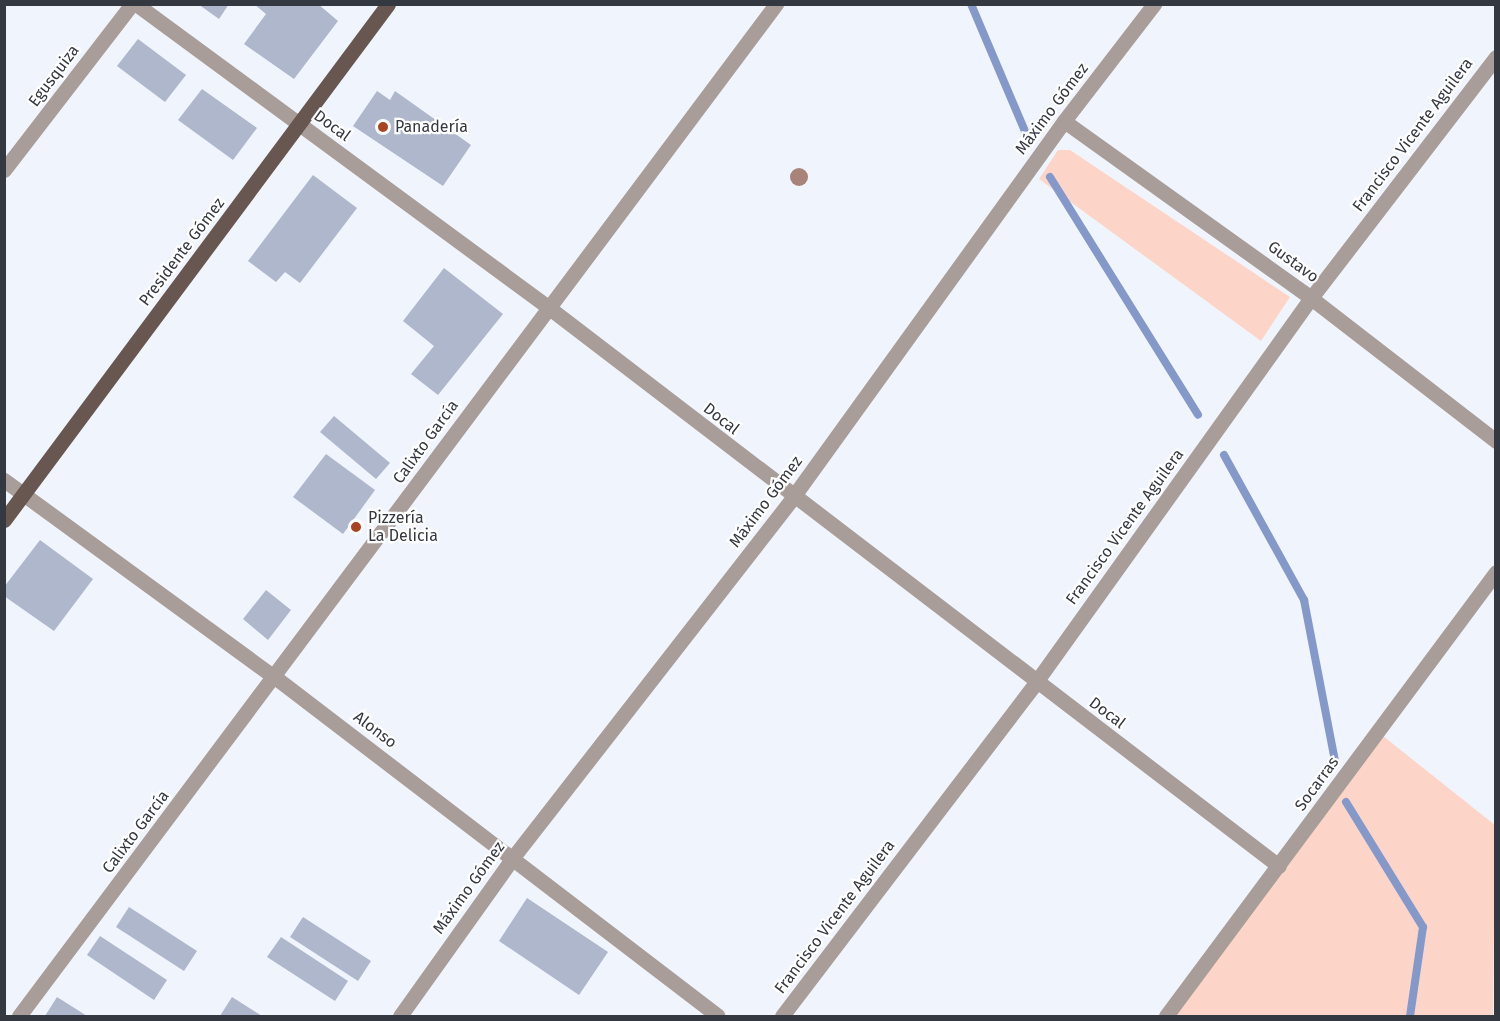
<!DOCTYPE html>
<meta charset="utf-8">
<style>
body{margin:0}
#map{position:relative;width:1500px;height:1021px;overflow:hidden;background:#f0f4fd;font-family:"Fira Sans",sans-serif}
div>[style]{position:absolute}
.green>*{inset:0;background:#fdd5c8}
.stream>*{height:8px;margin:-4px;padding:0 4px;transform-origin:4px;border-radius:4px;background:#8499ca}
.building>*{inset:0;background:#aeb7cb}
.minor>*{height:15px;margin:-7.5px;padding:0 7.5px;transform-origin:7.5px;border-radius:7.5px;background:#a89d99}
.major>*{height:15px;margin:-7.5px;padding:0 7.5px;transform-origin:7.5px;border-radius:7.5px;background:#685650}
.trees>*{width:18px;height:18px;margin:-9px;border-radius:50%;background:#a8837a}
.dots>*{width:16px;height:16px;translate:-50% -50%;box-sizing:border-box;border:3px solid #fff;border-radius:50%}
span{translate:-50% -50%;white-space:nowrap;text-align:center;line-height:1.15;-webkit-text-stroke:4.5px #fff;paint-order:stroke}
.street-label{font-size:16px;color:#343840}
.poi-label{font-size:16px;color:#343840}
.left{translate:0 -50%;text-align:left}
.frame{position:absolute;inset:0;border:6px solid #343840;pointer-events:none}
</style>
<div id="map">
<div class="green">
<i style="clip-path:polygon(1058px 150px,1070px 150px,1290px 297px,1261px 341px,1039px 179px)"></i>
<i style="clip-path:polygon(1378px 732px,1495px 825px,1493px 1016px,1169px 1016px)"></i>
</div>
<div class="stream">
<i style="left:971px;top:4px;width:146px;rotate:67deg"></i>
<i style="left:1050px;top:177px;width:280px;rotate:58.1deg"></i>
<i style="left:1224px;top:455px;width:166px;rotate:61.1deg"></i>
<i style="left:1304px;top:600px;width:164px;rotate:79.1deg"></i>
<i style="left:1346px;top:802px;width:147px;rotate:58.4deg"></i>
<i style="left:1423px;top:927px;width:90px;rotate:98.3deg"></i>
</div>
<div class="building">
<i style="clip-path:polygon(198px 4px,229px 4px,219px 19px)"></i>
<i style="clip-path:polygon(254px 4px,318px 4px,338px 21px,294px 79px,244px 44px,266px 14px)"></i>
<i style="clip-path:polygon(138px 39px,186px 75px,165px 102px,117px 66px)"></i>
<i style="clip-path:polygon(202px 89px,257px 128px,233px 160px,178px 120px)"></i>
<i style="clip-path:polygon(377px 91px,390px 100px,395px 91px,471px 145px,443px 186px,353px 126px)"></i>
<i style="clip-path:polygon(313px 175px,357px 208px,300px 283px,285px 272px,276px 282px,248px 261px)"></i>
<i style="clip-path:polygon(444px 268px,503px 314px,438px 395px,411px 374px,434px 346px,403px 321px)"></i>
<i style="clip-path:polygon(334px 416px,390px 463px,376px 479px,320px 432px)"></i>
<i style="clip-path:polygon(326px 454px,375px 490px,343px 534px,293px 497px)"></i>
<i style="clip-path:polygon(40px 540px,93px 579px,54px 631px,4px 596px,4px 587px)"></i>
<i style="clip-path:polygon(266px 590px,291px 610px,268px 640px,243px 619px)"></i>
<i style="clip-path:polygon(527px 898px,608px 952px,579px 995px,499px 941px)"></i>
<i style="clip-path:polygon(129px 907px,197px 951px,184px 971px,116px 927px)"></i>
<i style="clip-path:polygon(303px 917px,371px 961px,358px 981px,290px 937px)"></i>
<i style="clip-path:polygon(100px 936px,167px 980px,154px 1000px,87px 955px)"></i>
<i style="clip-path:polygon(281px 937px,348px 981px,335px 1001px,267px 957px)"></i>
<i style="clip-path:polygon(57px 997px,87px 1016px,45px 1016px)"></i>
<i style="clip-path:polygon(232px 997px,262px 1016px,220px 1016px)"></i>
</div>
<div class="minor">
<i style="left:136px;top:4px;width:511px;rotate:36.33deg"></i>
<i style="left:548px;top:307px;width:920px;rotate:37.41deg"></i>
<i style="left:1064px;top:121px;width:304px;rotate:35.6deg"></i>
<i style="left:1311px;top:298px;width:234px;rotate:37.7deg"></i>
<i style="left:4px;top:170px;width:210px;rotate:-52.4deg"></i>
<i style="left:4px;top:480px;width:336px;rotate:36.1deg"></i>
<i style="left:276px;top:678px;width:556px;rotate:37.41deg"></i>
<i style="left:19px;top:1016px;width:1264px;rotate:-53.2deg"></i>
<i style="left:400px;top:1016px;width:196px;rotate:-54.5deg"></i>
<i style="left:514px;top:856px;width:455px;rotate:-52.1deg"></i>
<i style="left:793px;top:497px;width:463px;rotate:-54.2deg"></i>
<i style="left:1064px;top:121px;width:148px;rotate:-52.4deg"></i>
<i style="left:782px;top:1016px;width:420px;rotate:-52.7deg"></i>
<i style="left:1036px;top:682px;width:472px;rotate:-54.4deg"></i>
<i style="left:1311px;top:298px;width:304px;rotate:-52.5deg"></i>
<i style="left:1166px;top:1016px;width:553px;rotate:-53.38deg"></i>
</div>
<div class="major">
<i style="left:4px;top:520px;width:643px;rotate:-53.34deg"></i>
</div>
<div class="trees">
<i style="left:799px;top:177px"></i>
</div>
<div class="dots">
<i style="left:383px;top:127px;background:#aa4320"></i>
<i style="left:356px;top:527px;background:#aa4320"></i>
</div>
<div class="street-label">
<span style="left:54px;top:76px;rotate:-53deg">Egusquiza</span>
<span style="left:1052px;top:109px;rotate:-53deg">Máximo Gómez</span>
<span style="left:332px;top:126px;rotate:36deg">Docal</span>
<span style="left:1413px;top:135px;rotate:-53deg">Francisco Vicente Aguilera</span>
<span style="left:182px;top:252px;rotate:-53deg">Presidente Gómez</span>
<span style="left:1293px;top:262px;rotate:36deg">Gustavo</span>
<span style="left:721px;top:419px;rotate:38deg">Docal</span>
<span style="left:426px;top:442px;rotate:-54deg">Calixto García</span>
<span style="left:766px;top:502px;rotate:-53deg">Máximo Gómez</span>
<span style="left:1125px;top:527px;rotate:-54deg">Francisco Vicente Aguilera</span>
<span style="left:1107px;top:713px;rotate:37deg">Docal</span>
<span style="left:375px;top:730px;rotate:37deg">Alonso</span>
<span style="left:1317px;top:784px;rotate:-54deg">Socarras</span>
<span style="left:136px;top:832px;rotate:-53deg">Calixto García</span>
<span style="left:469px;top:888px;rotate:-54deg">Máximo Gómez</span>
<span style="left:835px;top:917px;rotate:-53deg">Francisco Vicente Aguilera</span>
</div>
<div class="poi-label">
<span class="left" style="left:395px;top:127px">Panadería</span>
<span class="left" style="left:368px;top:527px">Pizzería<br>La Delicia</span>
</div>
<div class="frame"></div>
</div>
